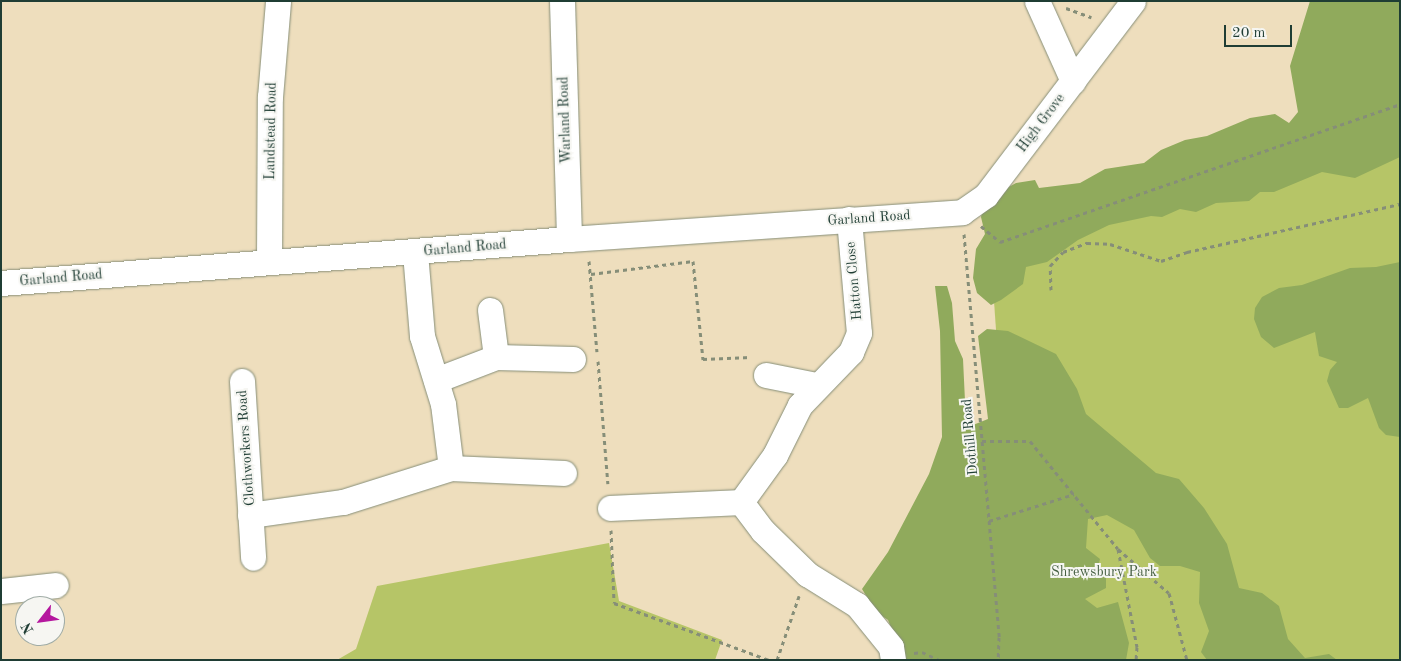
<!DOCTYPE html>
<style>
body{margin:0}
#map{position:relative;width:1401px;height:661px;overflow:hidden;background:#eedebd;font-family:"Old Standard TT",serif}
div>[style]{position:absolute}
.green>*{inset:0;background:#b6c567}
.forest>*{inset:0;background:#90aa5c}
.path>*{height:3px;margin-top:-1.5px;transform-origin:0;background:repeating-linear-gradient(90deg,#868e78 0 4px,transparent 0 8px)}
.roads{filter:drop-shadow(0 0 1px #868e78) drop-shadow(0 0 1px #868e78)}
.minor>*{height:25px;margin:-12.5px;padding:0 12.5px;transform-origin:12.5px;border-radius:12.5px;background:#fff}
span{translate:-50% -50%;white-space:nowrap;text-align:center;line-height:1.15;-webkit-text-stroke:4px #f6f6f2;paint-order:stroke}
.street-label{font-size:14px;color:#1f3d34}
.park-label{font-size:14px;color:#455f41}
.frame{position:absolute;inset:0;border:2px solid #1f3d34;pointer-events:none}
.north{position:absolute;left:15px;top:596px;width:50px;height:50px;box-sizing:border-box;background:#f6f6f2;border:1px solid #a0aca6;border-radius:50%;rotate:240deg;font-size:14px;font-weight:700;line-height:20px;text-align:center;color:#1f3d34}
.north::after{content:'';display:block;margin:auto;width:18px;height:22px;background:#b5179e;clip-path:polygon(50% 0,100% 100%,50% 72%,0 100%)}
.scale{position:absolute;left:1224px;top:25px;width:68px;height:22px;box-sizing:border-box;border:2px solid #1f3d34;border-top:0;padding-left:6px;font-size:15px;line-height:18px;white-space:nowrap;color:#1f3d34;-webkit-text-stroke:4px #f6f6f2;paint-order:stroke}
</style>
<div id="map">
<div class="green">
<i style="clip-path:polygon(1400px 120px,1400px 660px,1019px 660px,991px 258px)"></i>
<i style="clip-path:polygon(609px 543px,619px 601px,722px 640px,715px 660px,337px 660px,356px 649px,377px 586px)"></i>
</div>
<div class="forest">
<i style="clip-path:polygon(1310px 1px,1400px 1px,1400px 157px,1355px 178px,1322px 172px,1274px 192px,1260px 192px,1249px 201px,1216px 203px,1196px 212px,1180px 209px,1162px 217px,1151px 216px,1109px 225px,1078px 240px,1047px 262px,1026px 267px,1023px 284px,1001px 300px,991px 305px,977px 293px,973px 278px,976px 249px,985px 234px,981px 217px,985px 200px,1016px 183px,1035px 180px,1039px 188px,1080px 183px,1105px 169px,1144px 163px,1161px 150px,1185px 140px,1207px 136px,1250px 118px,1275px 114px,1289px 123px,1298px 112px,1290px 66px)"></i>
<i style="clip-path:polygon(1400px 262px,1400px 437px,1386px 435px,1379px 428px,1368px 398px,1348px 408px,1339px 408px,1327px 381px,1330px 370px,1337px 362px,1319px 356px,1315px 332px,1274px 348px,1261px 337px,1254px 319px,1255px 308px,1262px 297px,1279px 288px,1302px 285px,1350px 268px,1376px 267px)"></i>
<i style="clip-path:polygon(935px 286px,947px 286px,952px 303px,955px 341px,963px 359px,966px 422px,973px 425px,988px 419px,978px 336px,987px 329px,1008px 331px,1056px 354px,1077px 389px,1086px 414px,1156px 473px,1179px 479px,1204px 508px,1227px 544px,1239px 588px,1262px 593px,1279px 606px,1288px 639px,1305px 658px,1329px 654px,1337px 660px,1207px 660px,1201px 652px,1209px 631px,1199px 603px,1200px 572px,1180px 566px,1160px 566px,1150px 558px,1134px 530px,1107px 515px,1088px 519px,1086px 548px,1100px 559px,1097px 570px,1106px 578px,1106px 588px,1085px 599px,1097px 608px,1118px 602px,1129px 643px,1126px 660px,904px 660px,888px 620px,876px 612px,862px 589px,888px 552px,929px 474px,942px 437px,940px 331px)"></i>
</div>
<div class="path">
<i style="left:1066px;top:8px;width:27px;rotate:20deg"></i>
<i style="left:981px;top:226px;width:25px;rotate:40deg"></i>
<i style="left:1000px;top:242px;width:423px;rotate:-19deg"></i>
<i style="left:964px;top:234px;width:405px;rotate:85deg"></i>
<i style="left:999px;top:637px;width:23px;rotate:92deg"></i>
<i style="left:589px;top:261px;width:91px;rotate:85deg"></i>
<i style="left:591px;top:274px;width:103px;rotate:-7.3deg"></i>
<i style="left:693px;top:261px;width:99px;rotate:84.2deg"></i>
<i style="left:703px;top:359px;width:48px;rotate:-2.4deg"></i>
<i style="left:1051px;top:290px;width:24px;rotate:-92deg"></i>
<i style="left:1050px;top:266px;width:19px;rotate:-47deg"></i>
<i style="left:1063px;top:252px;width:26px;rotate:-21deg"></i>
<i style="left:1087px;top:243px;width:23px;rotate:2deg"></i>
<i style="left:1110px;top:244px;width:54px;rotate:18.4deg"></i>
<i style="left:1161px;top:261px;width:28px;rotate:-19deg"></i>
<i style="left:1187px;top:252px;width:218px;rotate:-12.7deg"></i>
<i style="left:598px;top:361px;width:123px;rotate:85.4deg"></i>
<i style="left:982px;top:441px;width:48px"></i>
<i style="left:1030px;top:441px;width:139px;rotate:50.8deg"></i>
<i style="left:1118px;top:549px;width:67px;rotate:40.8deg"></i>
<i style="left:1169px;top:593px;width:69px;rotate:75deg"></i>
<i style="left:989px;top:521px;width:89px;rotate:-17.6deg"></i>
<i style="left:611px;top:530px;width:73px;rotate:87.6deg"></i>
<i style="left:614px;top:603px;width:165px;rotate:20.2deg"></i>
<i style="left:1118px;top:549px;width:100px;rotate:79deg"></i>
<i style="left:1137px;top:647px;width:13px;rotate:94deg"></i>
<i style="left:914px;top:653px;width:8px;rotate:-7deg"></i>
<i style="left:922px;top:652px;width:19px;rotate:25deg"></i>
<i style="left:777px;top:660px;width:68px;rotate:-71deg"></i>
</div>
<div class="roads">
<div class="minor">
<i style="left:562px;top:1px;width:238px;rotate:88.3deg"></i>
<i style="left:1037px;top:1px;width:88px;rotate:65.8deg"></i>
<i style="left:849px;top:219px;width:114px;rotate:85deg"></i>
<i style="left:859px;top:333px;width:21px;rotate:113deg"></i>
<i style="left:851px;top:352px;width:74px;rotate:133.9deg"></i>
<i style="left:800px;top:405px;width:56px;rotate:116.6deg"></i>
<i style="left:775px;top:455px;width:58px;rotate:125.9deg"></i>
<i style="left:741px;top:502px;width:36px;rotate:53deg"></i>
<i style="left:763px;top:531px;width:62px;rotate:44.3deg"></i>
<i style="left:807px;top:574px;width:59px;rotate:31.8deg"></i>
<i style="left:857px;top:605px;width:54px;rotate:51deg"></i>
<i style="left:891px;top:647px;width:13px;rotate:81deg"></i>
<i style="left:269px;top:261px;width:164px;rotate:-89.7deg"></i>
<i style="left:270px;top:97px;width:96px;rotate:-85.2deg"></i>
<i style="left:1px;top:283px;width:570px;rotate:-4.43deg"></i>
<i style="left:569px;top:239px;width:394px;rotate:-3.9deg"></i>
<i style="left:962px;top:212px;width:29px;rotate:-35deg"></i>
<i style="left:986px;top:195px;width:243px;rotate:-52.8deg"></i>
<i style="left:490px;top:310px;width:47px;rotate:82.7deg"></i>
<i style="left:766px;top:375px;width:51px;rotate:11.3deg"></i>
<i style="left:436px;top:380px;width:64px;rotate:-21deg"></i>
<i style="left:496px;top:357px;width:77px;rotate:1.5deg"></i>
<i style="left:242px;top:381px;width:177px;rotate:86.4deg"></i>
<i style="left:451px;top:468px;width:113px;rotate:2.5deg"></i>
<i style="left:610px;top:508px;width:131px;rotate:-2.6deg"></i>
<i style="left:250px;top:515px;width:94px;rotate:-8deg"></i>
<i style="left:343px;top:502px;width:113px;rotate:-17.5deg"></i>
<i style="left:451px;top:468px;width:64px;rotate:-97.1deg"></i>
<i style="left:443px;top:404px;width:71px;rotate:-107.2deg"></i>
<i style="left:422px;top:336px;width:83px;rotate:-94.8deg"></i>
<i style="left:1px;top:591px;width:55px;rotate:-6.2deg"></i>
</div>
</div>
<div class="street-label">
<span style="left:565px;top:120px;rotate:-92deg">Warland Road</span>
<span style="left:1041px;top:123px;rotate:-53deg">High Grove</span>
<span style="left:271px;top:131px;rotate:-89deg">Landstead Road</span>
<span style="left:869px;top:218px;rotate:-4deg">Garland Road</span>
<span style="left:465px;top:248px;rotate:-5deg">Garland Road</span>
<span style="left:61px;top:278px;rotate:-5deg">Garland Road</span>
<span style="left:854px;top:281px;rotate:-95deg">Hatton Close</span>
<span style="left:970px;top:437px;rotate:-95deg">Dothill Road</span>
<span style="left:246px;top:448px;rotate:-94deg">Clothworkers Road</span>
</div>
<div class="park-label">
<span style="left:1104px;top:572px">Shrewsbury Park</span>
</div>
<div class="frame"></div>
<div class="north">N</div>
<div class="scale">20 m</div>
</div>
